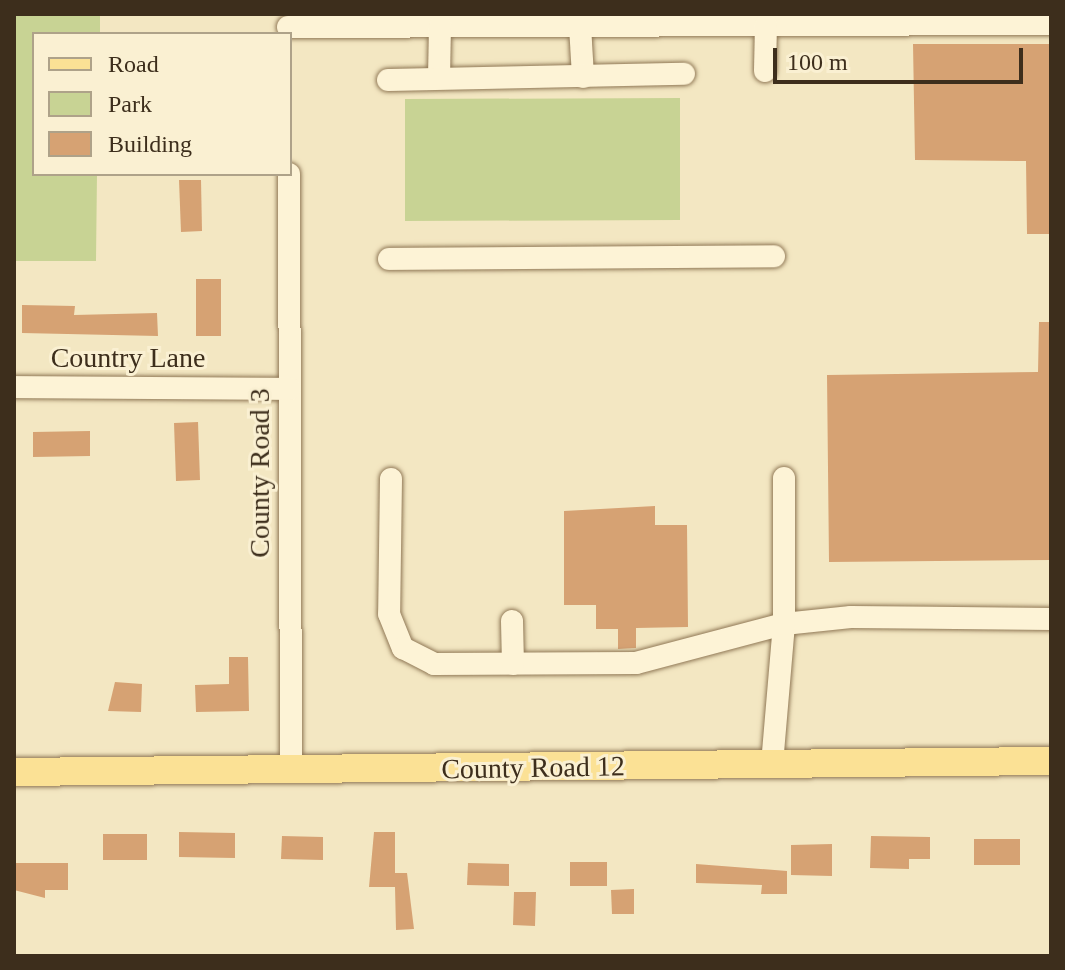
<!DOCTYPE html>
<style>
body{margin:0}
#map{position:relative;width:1065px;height:970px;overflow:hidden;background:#f3e7c2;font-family:Georgia,serif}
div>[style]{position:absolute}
.green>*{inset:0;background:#c8d394}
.building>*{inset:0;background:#d6a273}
.roads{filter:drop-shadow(0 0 2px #907856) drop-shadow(0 0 2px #907856)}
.minor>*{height:22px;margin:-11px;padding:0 11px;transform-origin:11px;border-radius:11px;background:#fdf3d6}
.major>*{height:28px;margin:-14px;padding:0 14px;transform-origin:14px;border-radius:14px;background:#fbe195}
span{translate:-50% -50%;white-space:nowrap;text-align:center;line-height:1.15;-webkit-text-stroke:6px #faf0d2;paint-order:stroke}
.street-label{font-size:28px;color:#3d2e1c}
.frame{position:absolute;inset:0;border:16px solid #3d2e1c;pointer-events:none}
.legend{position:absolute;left:32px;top:32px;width:260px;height:144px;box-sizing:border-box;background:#faf0d2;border:2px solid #aea289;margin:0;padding:10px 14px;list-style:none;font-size:24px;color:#3d2e1c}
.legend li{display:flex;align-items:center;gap:16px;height:40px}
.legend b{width:40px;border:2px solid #aea289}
.scale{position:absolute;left:773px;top:48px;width:250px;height:36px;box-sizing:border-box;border:4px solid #3d2e1c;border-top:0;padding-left:10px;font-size:24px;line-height:28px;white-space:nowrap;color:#3d2e1c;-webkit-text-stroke:6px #faf0d2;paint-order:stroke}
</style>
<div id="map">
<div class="green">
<i style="clip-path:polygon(14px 14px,100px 14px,100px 34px,34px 34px,34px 174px,97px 174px,96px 261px,14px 261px)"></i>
<i style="clip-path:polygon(680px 98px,680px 220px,405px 221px,405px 99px)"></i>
</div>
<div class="building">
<i style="clip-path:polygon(913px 44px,1051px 44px,1051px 234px,1027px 234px,1026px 161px,915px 160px)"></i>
<i style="clip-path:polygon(179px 180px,201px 180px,202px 231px,181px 232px)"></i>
<i style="clip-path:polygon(196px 279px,221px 279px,221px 336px,196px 336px)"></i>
<i style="clip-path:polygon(22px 305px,75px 306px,74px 315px,157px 313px,158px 336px,22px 333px)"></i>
<i style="clip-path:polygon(1039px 322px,1051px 322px,1051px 560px,829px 562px,827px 375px,1038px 372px)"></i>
<i style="clip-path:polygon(198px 422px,200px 480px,176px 481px,174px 423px)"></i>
<i style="clip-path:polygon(90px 431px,90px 456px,33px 457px,33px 432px)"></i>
<i style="clip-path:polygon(655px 506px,655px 525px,687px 525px,688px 627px,636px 628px,636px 648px,618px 649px,618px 629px,596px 629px,596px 605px,564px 605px,564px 511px)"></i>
<i style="clip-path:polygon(229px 657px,248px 657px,249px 711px,196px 712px,195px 685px,229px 684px)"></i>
<i style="clip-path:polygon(115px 682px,142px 684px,141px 712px,108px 711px)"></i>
<i style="clip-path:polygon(179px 832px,235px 833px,235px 858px,179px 857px)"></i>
<i style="clip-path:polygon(374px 832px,395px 832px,395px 873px,407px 873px,414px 929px,396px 930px,395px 887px,369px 887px)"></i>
<i style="clip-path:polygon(103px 834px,147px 834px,147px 860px,103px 860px)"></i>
<i style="clip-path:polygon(282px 836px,323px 837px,323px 860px,281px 859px)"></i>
<i style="clip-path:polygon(871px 836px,930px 837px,930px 859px,909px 859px,909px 869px,870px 868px)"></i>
<i style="clip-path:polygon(974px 839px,1020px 839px,1020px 865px,974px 865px)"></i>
<i style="clip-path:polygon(832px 844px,832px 876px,791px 875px,791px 845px)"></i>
<i style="clip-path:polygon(570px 862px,607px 862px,607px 886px,570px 886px)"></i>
<i style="clip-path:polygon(14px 863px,68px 863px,68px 890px,45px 890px,45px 898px,14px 890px)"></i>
<i style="clip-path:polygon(468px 863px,509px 864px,509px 886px,467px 885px)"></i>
<i style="clip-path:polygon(696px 864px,787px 871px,787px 894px,761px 894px,762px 885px,696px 883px)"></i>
<i style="clip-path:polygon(634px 889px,634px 914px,612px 914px,611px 890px)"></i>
<i style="clip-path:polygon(514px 892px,536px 892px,535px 926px,513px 925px)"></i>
</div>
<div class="roads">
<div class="minor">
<i style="left:580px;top:26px;width:51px;rotate:86.6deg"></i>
<i style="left:288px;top:27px;width:763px;rotate:-0.23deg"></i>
<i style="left:765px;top:71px;width:46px;rotate:-88.8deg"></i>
<i style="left:439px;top:78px;width:53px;rotate:-88.9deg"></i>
<i style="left:388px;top:80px;width:296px;rotate:-1.2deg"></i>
<i style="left:289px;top:174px;width:598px;rotate:89.81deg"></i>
<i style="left:389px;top:259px;width:385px;rotate:-0.4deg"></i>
<i style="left:14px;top:387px;width:276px;rotate:0.4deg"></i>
<i style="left:391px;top:479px;width:135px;rotate:90.8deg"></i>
<i style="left:389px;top:614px;width:37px;rotate:68deg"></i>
<i style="left:403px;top:648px;width:35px;rotate:27deg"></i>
<i style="left:434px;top:664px;width:202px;rotate:-0.3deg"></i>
<i style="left:636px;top:663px;width:153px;rotate:-14.8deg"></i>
<i style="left:784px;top:624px;width:67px;rotate:-6deg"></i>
<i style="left:851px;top:617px;width:200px;rotate:0.6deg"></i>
<i style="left:512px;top:621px;width:43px;rotate:88.7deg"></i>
<i style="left:772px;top:764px;width:141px;rotate:-85.1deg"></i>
<i style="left:784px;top:624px;width:146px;rotate:-90deg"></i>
</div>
<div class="major">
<i style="left:14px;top:772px;width:1037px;rotate:-0.61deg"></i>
</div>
</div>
<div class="street-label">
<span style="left:128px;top:358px">Country Lane</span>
<span style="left:260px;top:473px;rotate:-90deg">County Road 3</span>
<span style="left:533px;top:768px;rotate:-1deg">County Road 12</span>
</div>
<div class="frame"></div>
<ul class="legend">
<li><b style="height:10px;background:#fbe195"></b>Road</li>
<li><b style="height:22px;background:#c8d394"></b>Park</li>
<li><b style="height:22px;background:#d6a273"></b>Building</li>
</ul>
<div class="scale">100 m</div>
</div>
